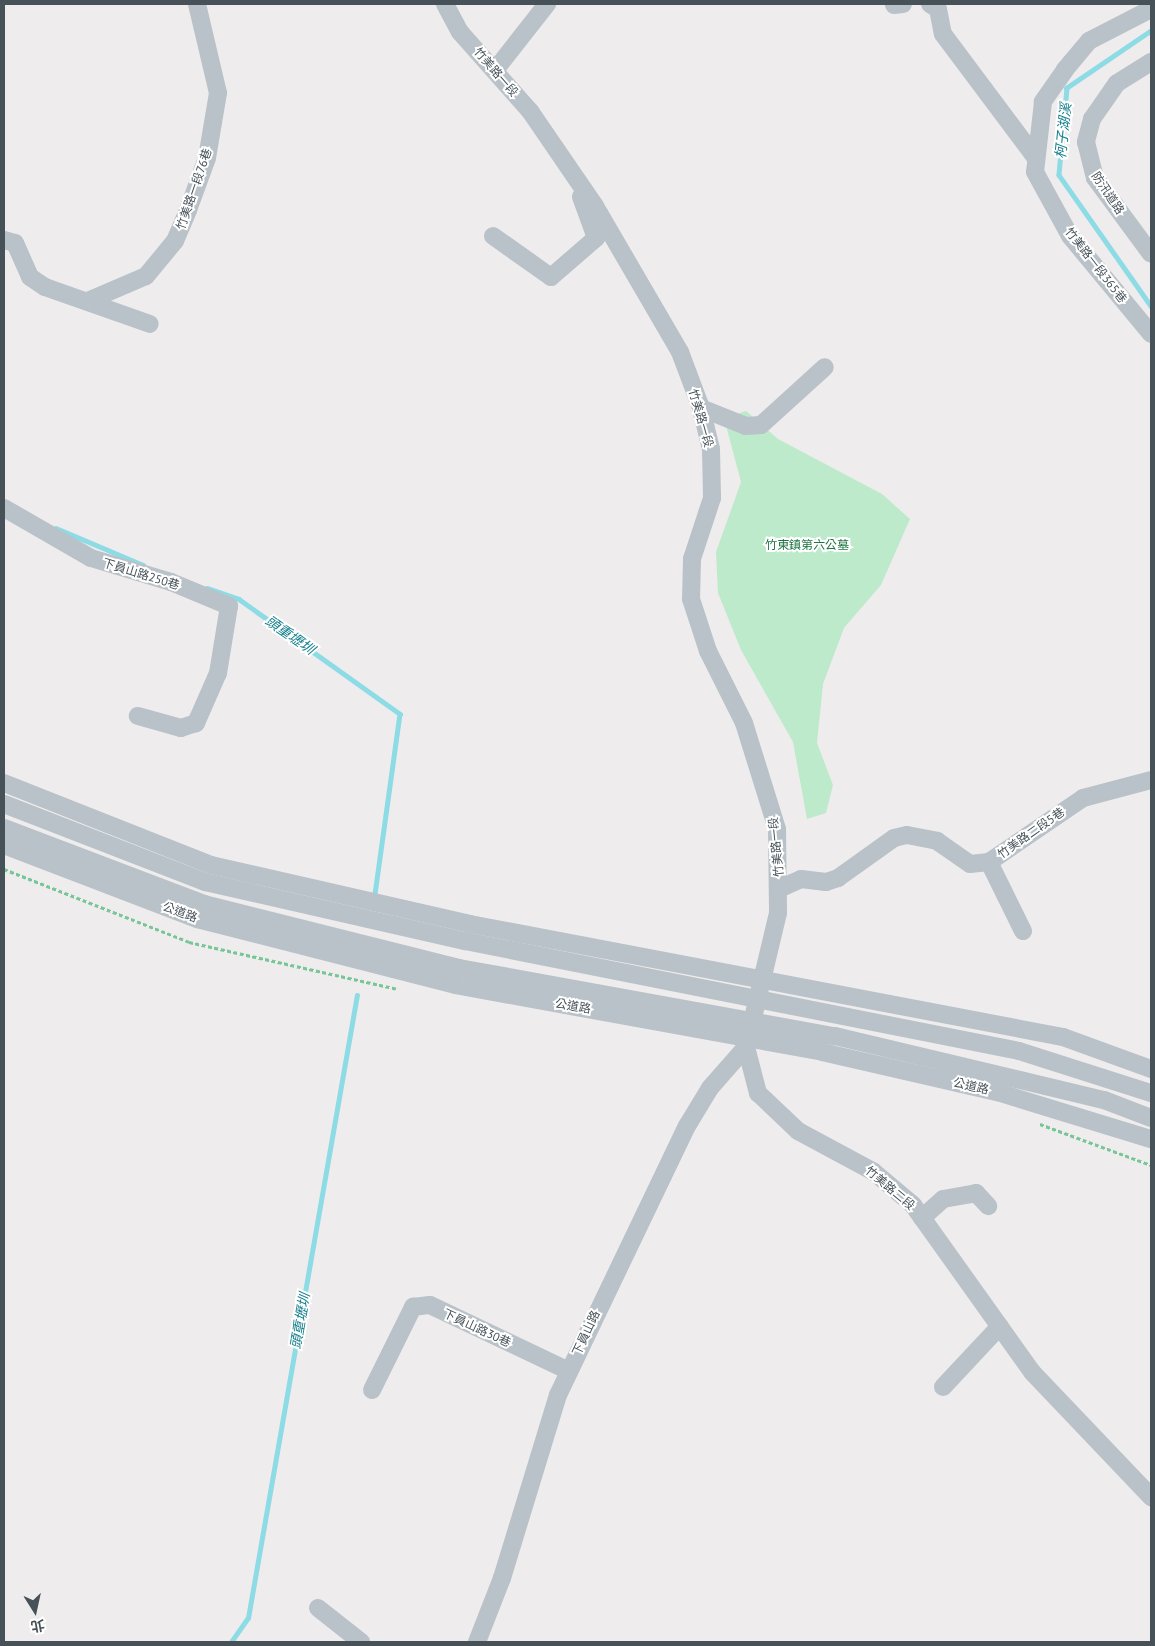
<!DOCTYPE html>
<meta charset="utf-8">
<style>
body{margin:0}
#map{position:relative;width:1155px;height:1646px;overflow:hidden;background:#efeced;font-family:"PT Sans","Noto Sans TC",sans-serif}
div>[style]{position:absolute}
.green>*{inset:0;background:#bdeaca}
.stream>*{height:4.5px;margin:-2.25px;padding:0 2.25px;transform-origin:2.25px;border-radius:2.25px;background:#8ddbe4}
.path>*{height:2.5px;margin-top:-1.25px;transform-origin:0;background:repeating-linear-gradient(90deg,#78c698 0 4px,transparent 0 6.5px)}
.minor>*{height:18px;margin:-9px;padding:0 9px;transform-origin:9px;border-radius:9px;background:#b9c2c8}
span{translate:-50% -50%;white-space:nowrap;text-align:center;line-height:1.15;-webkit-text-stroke:4px #fff;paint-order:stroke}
.street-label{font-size:12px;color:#465158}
.park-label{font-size:12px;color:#1d7340}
.water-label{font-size:14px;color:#16808d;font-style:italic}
.frame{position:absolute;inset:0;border:5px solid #465158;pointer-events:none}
.north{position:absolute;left:10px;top:1586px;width:50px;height:50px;-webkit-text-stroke:4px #fff;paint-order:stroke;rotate:170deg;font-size:14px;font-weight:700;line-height:20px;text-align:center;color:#465158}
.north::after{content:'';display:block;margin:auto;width:18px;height:22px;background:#465158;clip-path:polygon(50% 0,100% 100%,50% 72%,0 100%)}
</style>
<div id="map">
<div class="green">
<i style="clip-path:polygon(746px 411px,778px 439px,882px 494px,910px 519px,881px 585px,844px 628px,823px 684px,817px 743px,833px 785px,826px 813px,807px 819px,793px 742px,741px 650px,718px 593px,716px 552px,741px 482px,724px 418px)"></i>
</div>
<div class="stream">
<i style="left:1151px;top:31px;width:102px;rotate:145.8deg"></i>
<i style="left:1067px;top:88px;width:87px;rotate:95.3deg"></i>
<i style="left:1059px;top:175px;width:160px;rotate:54.9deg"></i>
<i style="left:56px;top:528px;width:95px;rotate:23deg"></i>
<i style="left:207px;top:588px;width:34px;rotate:19deg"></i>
<i style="left:239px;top:599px;width:198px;rotate:35.5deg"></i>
<i style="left:400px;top:714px;width:182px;rotate:97.9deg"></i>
<i style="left:231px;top:1642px;width:29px;rotate:-55deg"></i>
<i style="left:248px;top:1618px;width:632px;rotate:-80.08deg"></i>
</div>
<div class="path">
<i style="left:4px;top:869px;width:199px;rotate:21.5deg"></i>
<i style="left:189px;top:942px;width:214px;rotate:12.7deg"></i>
<i style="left:1040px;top:1124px;width:118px;rotate:20.3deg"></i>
</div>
<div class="minor">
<i style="left:445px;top:4px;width:32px;rotate:62deg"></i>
<i style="left:460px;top:32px;width:106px;rotate:48.5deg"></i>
<i style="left:530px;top:111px;width:115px;rotate:55.6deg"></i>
<i style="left:595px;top:206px;width:169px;rotate:59.8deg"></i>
<i style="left:680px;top:352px;width:60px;rotate:69.4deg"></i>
<i style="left:701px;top:408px;width:42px;rotate:76.3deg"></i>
<i style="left:711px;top:449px;width:49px;rotate:88.8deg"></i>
<i style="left:712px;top:498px;width:64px;rotate:108.2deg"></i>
<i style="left:692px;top:559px;width:40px;rotate:91.4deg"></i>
<i style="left:691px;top:599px;width:55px;rotate:71.9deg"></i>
<i style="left:708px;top:651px;width:80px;rotate:63.4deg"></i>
<i style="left:744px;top:723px;width:111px;rotate:72.7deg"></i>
<i style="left:777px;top:829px;width:84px;rotate:89.3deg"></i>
<i style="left:778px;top:913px;width:138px;rotate:103.4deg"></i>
<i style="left:746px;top:1047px;width:48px;rotate:75.4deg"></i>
<i style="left:758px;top:1093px;width:55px;rotate:43.5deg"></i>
<i style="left:798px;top:1131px;width:86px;rotate:28.3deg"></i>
<i style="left:874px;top:1172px;width:51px;rotate:40.2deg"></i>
<i style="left:913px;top:1205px;width:205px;rotate:54.5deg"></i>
<i style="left:1032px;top:1372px;width:173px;rotate:46.4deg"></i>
<i style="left:930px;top:4px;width:9px;rotate:32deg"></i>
<i style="left:938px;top:9px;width:25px;rotate:79deg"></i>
<i style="left:943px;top:34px;width:154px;rotate:53.2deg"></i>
<i style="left:894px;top:5px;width:9px;rotate:-6deg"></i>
<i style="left:1151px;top:9px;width:70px;rotate:152.7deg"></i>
<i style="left:1089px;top:41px;width:38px;rotate:130deg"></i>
<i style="left:1065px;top:70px;width:39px;rotate:125deg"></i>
<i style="left:1043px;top:102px;width:70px;rotate:96.5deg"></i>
<i style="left:1035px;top:172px;width:73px;rotate:61.3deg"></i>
<i style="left:1070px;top:236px;width:127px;rotate:50.4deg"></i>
<i style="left:1151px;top:62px;width:40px;rotate:148deg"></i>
<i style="left:1117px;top:83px;width:44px;rotate:124.8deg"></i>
<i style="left:1092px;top:119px;width:24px;rotate:105deg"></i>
<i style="left:1086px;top:142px;width:37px;rotate:76deg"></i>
<i style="left:1095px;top:178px;width:94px;rotate:53.6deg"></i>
<i style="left:496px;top:69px;width:83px;rotate:-51.9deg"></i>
<i style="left:493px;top:236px;width:71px;rotate:35.3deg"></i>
<i style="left:551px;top:277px;width:60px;rotate:-40.9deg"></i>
<i style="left:596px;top:238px;width:44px;rotate:-110.1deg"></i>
<i style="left:4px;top:240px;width:11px;rotate:15deg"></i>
<i style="left:15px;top:243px;width:37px;rotate:66deg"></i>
<i style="left:30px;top:277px;width:18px;rotate:34deg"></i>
<i style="left:45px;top:287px;width:111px;rotate:19.4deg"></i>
<i style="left:90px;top:300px;width:61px;rotate:-23.2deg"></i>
<i style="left:146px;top:276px;width:45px;rotate:-50.4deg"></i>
<i style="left:175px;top:241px;width:34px;rotate:-67deg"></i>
<i style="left:188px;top:210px;width:55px;rotate:-69.9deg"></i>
<i style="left:207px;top:158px;width:66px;rotate:-80.4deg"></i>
<i style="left:218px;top:93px;width:91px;rotate:-103.3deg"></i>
<i style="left:701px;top:408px;width:48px;rotate:21.8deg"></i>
<i style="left:746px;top:426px;width:15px;rotate:-4deg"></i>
<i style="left:761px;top:425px;width:86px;rotate:-42.2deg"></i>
<i style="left:4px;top:508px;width:100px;rotate:29.9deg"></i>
<i style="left:91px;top:558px;width:84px;rotate:16.7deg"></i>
<i style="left:171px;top:582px;width:63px;rotate:22.5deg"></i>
<i style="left:229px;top:606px;width:68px;rotate:99.3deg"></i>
<i style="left:218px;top:673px;width:55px;rotate:113.7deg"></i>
<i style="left:196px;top:723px;width:16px;rotate:162deg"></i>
<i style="left:181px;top:728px;width:45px;rotate:-164.4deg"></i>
<i style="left:4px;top:783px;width:223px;rotate:21.6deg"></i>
<i style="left:211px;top:865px;width:266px;rotate:12.8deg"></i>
<i style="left:470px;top:924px;width:604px;rotate:10.79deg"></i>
<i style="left:1063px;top:1037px;width:94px;rotate:20deg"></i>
<i style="left:4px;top:804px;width:216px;rotate:21.2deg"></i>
<i style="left:205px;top:882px;width:267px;rotate:12.8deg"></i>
<i style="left:465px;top:941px;width:565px;rotate:11.23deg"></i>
<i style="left:1019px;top:1051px;width:139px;rotate:17.7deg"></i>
<i style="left:4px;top:828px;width:214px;rotate:20.8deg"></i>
<i style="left:204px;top:904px;width:263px;rotate:14.1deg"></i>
<i style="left:459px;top:968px;width:382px;rotate:10.3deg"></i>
<i style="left:835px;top:1036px;width:277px;rotate:13.4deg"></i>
<i style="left:1104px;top:1100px;width:50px;rotate:21deg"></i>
<i style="left:4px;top:845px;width:207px;rotate:21deg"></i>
<i style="left:197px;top:919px;width:266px;rotate:14.3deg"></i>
<i style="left:455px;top:985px;width:373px;rotate:10.3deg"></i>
<i style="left:822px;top:1052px;width:180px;rotate:12.9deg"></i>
<i style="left:997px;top:1092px;width:161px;rotate:17deg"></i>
<i style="left:989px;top:862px;width:77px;rotate:63.8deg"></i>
<i style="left:781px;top:888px;width:22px;rotate:-24deg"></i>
<i style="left:801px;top:879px;width:25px;rotate:7deg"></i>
<i style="left:826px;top:882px;width:13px;rotate:-18deg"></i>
<i style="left:838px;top:878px;width:69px;rotate:-35.5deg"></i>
<i style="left:894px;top:838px;width:13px;rotate:-13deg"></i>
<i style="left:907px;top:835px;width:31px;rotate:11deg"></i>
<i style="left:937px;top:841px;width:40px;rotate:34.9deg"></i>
<i style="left:970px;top:864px;width:19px;rotate:-6deg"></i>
<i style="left:989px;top:862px;width:114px;rotate:-34.2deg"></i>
<i style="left:1083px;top:798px;width:70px;rotate:-14.8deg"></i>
<i style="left:922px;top:1218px;width:28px;rotate:-42deg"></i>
<i style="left:943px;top:1199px;width:34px;rotate:-10deg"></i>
<i style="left:976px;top:1193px;width:18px;rotate:47deg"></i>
<i style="left:943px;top:1387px;width:83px;rotate:-46.9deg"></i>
<i style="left:372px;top:1390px;width:93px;rotate:-63.7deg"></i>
<i style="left:413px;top:1307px;width:17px;rotate:-7deg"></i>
<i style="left:430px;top:1305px;width:154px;rotate:25.4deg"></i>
<i style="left:318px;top:1608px;width:55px;rotate:38.3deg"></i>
<i style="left:477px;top:1642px;width:69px;rotate:-68.7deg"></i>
<i style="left:502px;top:1578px;width:191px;rotate:-73deg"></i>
<i style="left:558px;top:1395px;width:298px;rotate:-64.4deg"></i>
<i style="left:687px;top:1126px;width:44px;rotate:-58.8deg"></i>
<i style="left:710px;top:1088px;width:55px;rotate:-48.7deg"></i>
</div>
<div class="street-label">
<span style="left:496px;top:72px;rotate:49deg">竹美路一段</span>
<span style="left:194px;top:189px;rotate:-71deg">竹美路一段76巷</span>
<span style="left:1108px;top:193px;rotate:56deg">防汛道路</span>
<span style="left:1096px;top:265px;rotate:52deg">竹美路一段365巷</span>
<span style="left:701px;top:418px;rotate:74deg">竹美路一段</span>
<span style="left:141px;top:574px;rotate:17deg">下員山路250巷</span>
<span style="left:1031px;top:833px;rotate:-35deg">竹美路二段5巷</span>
<span style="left:776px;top:847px;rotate:-96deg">竹美路一段</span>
<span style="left:180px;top:912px;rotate:20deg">公道路</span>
<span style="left:573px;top:1006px;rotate:10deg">公道路</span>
<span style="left:971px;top:1086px;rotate:13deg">公道路</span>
<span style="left:890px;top:1188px;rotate:40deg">竹美路二段</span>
<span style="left:477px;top:1328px;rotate:25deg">下員山路30巷</span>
<span style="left:586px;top:1333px;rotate:-65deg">下員山路</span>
</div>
<div class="park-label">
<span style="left:807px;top:545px">竹東鎮第六公墓</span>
</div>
<div class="water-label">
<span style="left:1063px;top:131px;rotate:-84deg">柯子湖溪</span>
<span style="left:290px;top:635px;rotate:35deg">頭重壢圳</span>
<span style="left:300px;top:1321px;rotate:-80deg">頭重壢圳</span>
</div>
<div class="frame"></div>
<div class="north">北</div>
</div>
